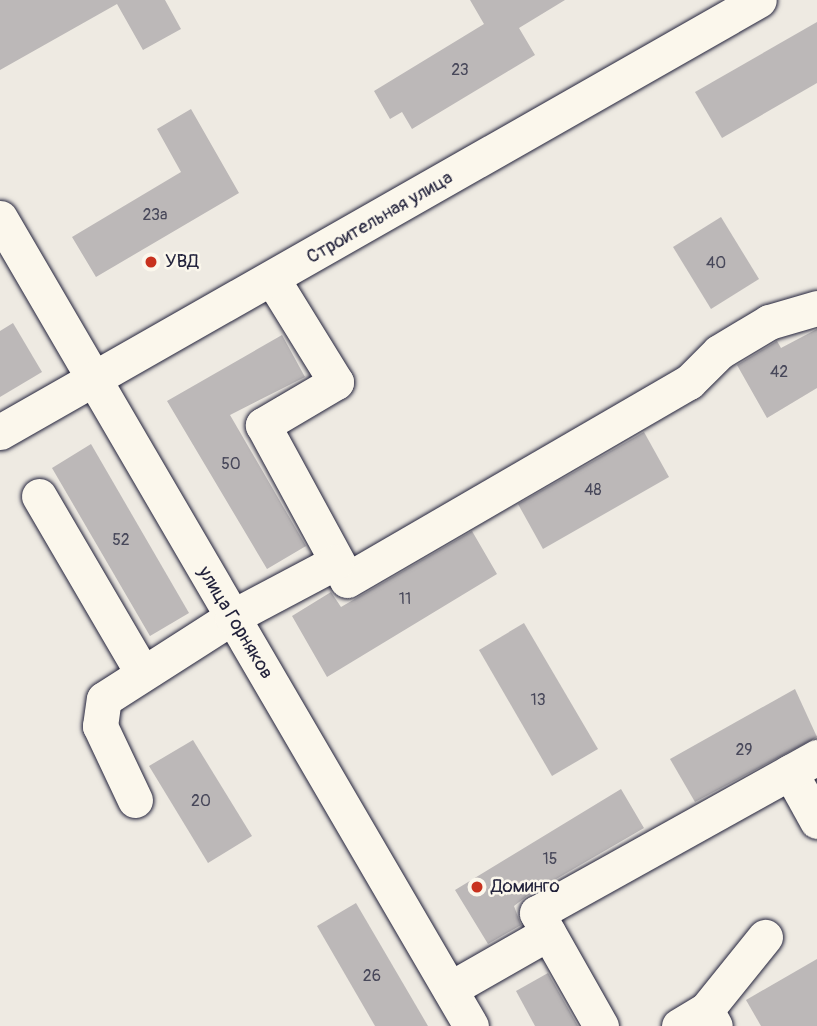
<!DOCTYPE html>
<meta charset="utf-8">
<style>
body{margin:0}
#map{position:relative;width:817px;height:1026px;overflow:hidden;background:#eeeae2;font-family:Pangolin,sans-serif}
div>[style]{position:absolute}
.building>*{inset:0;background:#bcb8b8}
.roads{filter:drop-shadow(0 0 2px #22223b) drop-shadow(0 0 2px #22223b)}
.minor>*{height:35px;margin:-17.5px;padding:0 17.5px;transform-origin:17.5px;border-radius:17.5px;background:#fbf7ec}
.dots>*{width:19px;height:19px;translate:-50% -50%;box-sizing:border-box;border:4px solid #fbf7ec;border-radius:50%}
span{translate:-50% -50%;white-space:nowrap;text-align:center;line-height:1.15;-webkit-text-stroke:5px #fbf7ec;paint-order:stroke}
.number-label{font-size:16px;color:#48485a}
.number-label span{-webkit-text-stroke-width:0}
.street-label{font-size:19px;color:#22223b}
.poi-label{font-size:19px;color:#22223b}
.left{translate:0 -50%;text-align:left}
</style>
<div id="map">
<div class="building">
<i style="clip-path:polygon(0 0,165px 0,181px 29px,143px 50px,117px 4px,0 70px)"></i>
<i style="clip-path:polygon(470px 0,565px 0,519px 28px,535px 55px,412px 129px,402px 112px,390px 119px,374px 91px,484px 24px)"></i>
<i style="clip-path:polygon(817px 22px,817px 83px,722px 138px,695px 92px)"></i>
<i style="clip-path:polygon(191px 109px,239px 193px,96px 277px,72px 237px,181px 172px,157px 129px)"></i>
<i style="clip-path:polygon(721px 217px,759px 279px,711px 309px,673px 247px)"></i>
<i style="clip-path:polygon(13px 323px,42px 372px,0 397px,0 331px)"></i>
<i style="clip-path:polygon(817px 329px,817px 388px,767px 418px,737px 365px,777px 341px,781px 348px)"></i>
<i style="clip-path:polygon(282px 335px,305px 377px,230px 415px,306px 546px,267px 569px,167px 401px)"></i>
<i style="clip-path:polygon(644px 432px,669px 477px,543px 549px,518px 504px)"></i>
<i style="clip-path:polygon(91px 444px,189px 613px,150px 636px,52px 468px)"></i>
<i style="clip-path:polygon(472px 531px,497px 574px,327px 677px,292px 616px,331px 592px,341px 607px)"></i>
<i style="clip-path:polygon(524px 623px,598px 749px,552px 776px,479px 650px)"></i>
<i style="clip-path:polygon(795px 689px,817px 737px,695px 802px,670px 759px)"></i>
<i style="clip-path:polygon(193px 740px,252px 836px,208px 863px,149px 766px)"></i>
<i style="clip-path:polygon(621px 789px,644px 828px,527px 896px,514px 906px,521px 925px,488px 944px,455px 890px)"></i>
<i style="clip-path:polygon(356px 903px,428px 1026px,375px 1026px,317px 926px)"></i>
<i style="clip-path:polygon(817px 959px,817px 1026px,761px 1026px,746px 1000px)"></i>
<i style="clip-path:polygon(548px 973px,578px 1026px,535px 1026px,516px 991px)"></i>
</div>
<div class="roads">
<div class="minor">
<i style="left:0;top:218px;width:935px;rotate:59.76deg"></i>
<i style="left:273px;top:280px;width:120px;rotate:58.3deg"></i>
<i style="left:336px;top:382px;width:85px;rotate:149.5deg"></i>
<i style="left:263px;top:425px;width:176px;rotate:61.5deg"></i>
<i style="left:347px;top:580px;width:395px;rotate:-30.1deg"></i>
<i style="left:689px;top:382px;width:42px;rotate:-45deg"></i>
<i style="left:719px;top:352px;width:58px;rotate:-31deg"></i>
<i style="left:769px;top:322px;width:50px;rotate:-16.3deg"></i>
<i style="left:0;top:432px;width:873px;rotate:-29.65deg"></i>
<i style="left:39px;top:496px;width:204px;rotate:59.7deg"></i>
<i style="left:790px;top:772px;width:56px;rotate:61.1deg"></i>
<i style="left:135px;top:800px;width:82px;rotate:-115.3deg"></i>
<i style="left:100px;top:726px;width:27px;rotate:-82deg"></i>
<i style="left:104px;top:699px;width:152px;rotate:-32.6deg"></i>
<i style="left:232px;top:617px;width:118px;rotate:-27.9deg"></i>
<i style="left:450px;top:989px;width:113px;rotate:-29.7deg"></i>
<i style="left:706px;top:1010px;width:94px;rotate:-51.1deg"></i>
<i style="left:601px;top:1026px;width:130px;rotate:-119.5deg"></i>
<i style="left:537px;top:913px;width:321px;rotate:-29.1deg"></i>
<i style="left:679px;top:1026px;width:31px;rotate:-31deg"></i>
<i style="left:706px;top:1010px;width:18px;rotate:61deg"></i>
</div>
</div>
<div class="dots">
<i style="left:151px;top:262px;background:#c8321e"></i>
<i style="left:477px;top:887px;background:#c8321e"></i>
</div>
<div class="number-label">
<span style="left:460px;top:70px">23</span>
<span style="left:155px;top:215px">23а</span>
<span style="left:716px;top:263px">40</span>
<span style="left:779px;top:372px">42</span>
<span style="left:231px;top:464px">50</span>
<span style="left:593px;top:490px">48</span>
<span style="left:121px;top:540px">52</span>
<span style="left:405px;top:599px">11</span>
<span style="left:538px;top:700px">13</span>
<span style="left:744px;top:750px">29</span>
<span style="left:201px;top:801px">20</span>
<span style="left:550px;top:859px">15</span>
<span style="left:372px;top:976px">26</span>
</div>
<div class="street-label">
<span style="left:380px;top:218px;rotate:-30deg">Строительная улица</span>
<span style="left:235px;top:623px;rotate:59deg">улица Горняков</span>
</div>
<div class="poi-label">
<span class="left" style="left:165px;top:262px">УВД</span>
<span class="left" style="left:491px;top:887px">Доминго</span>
</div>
</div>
